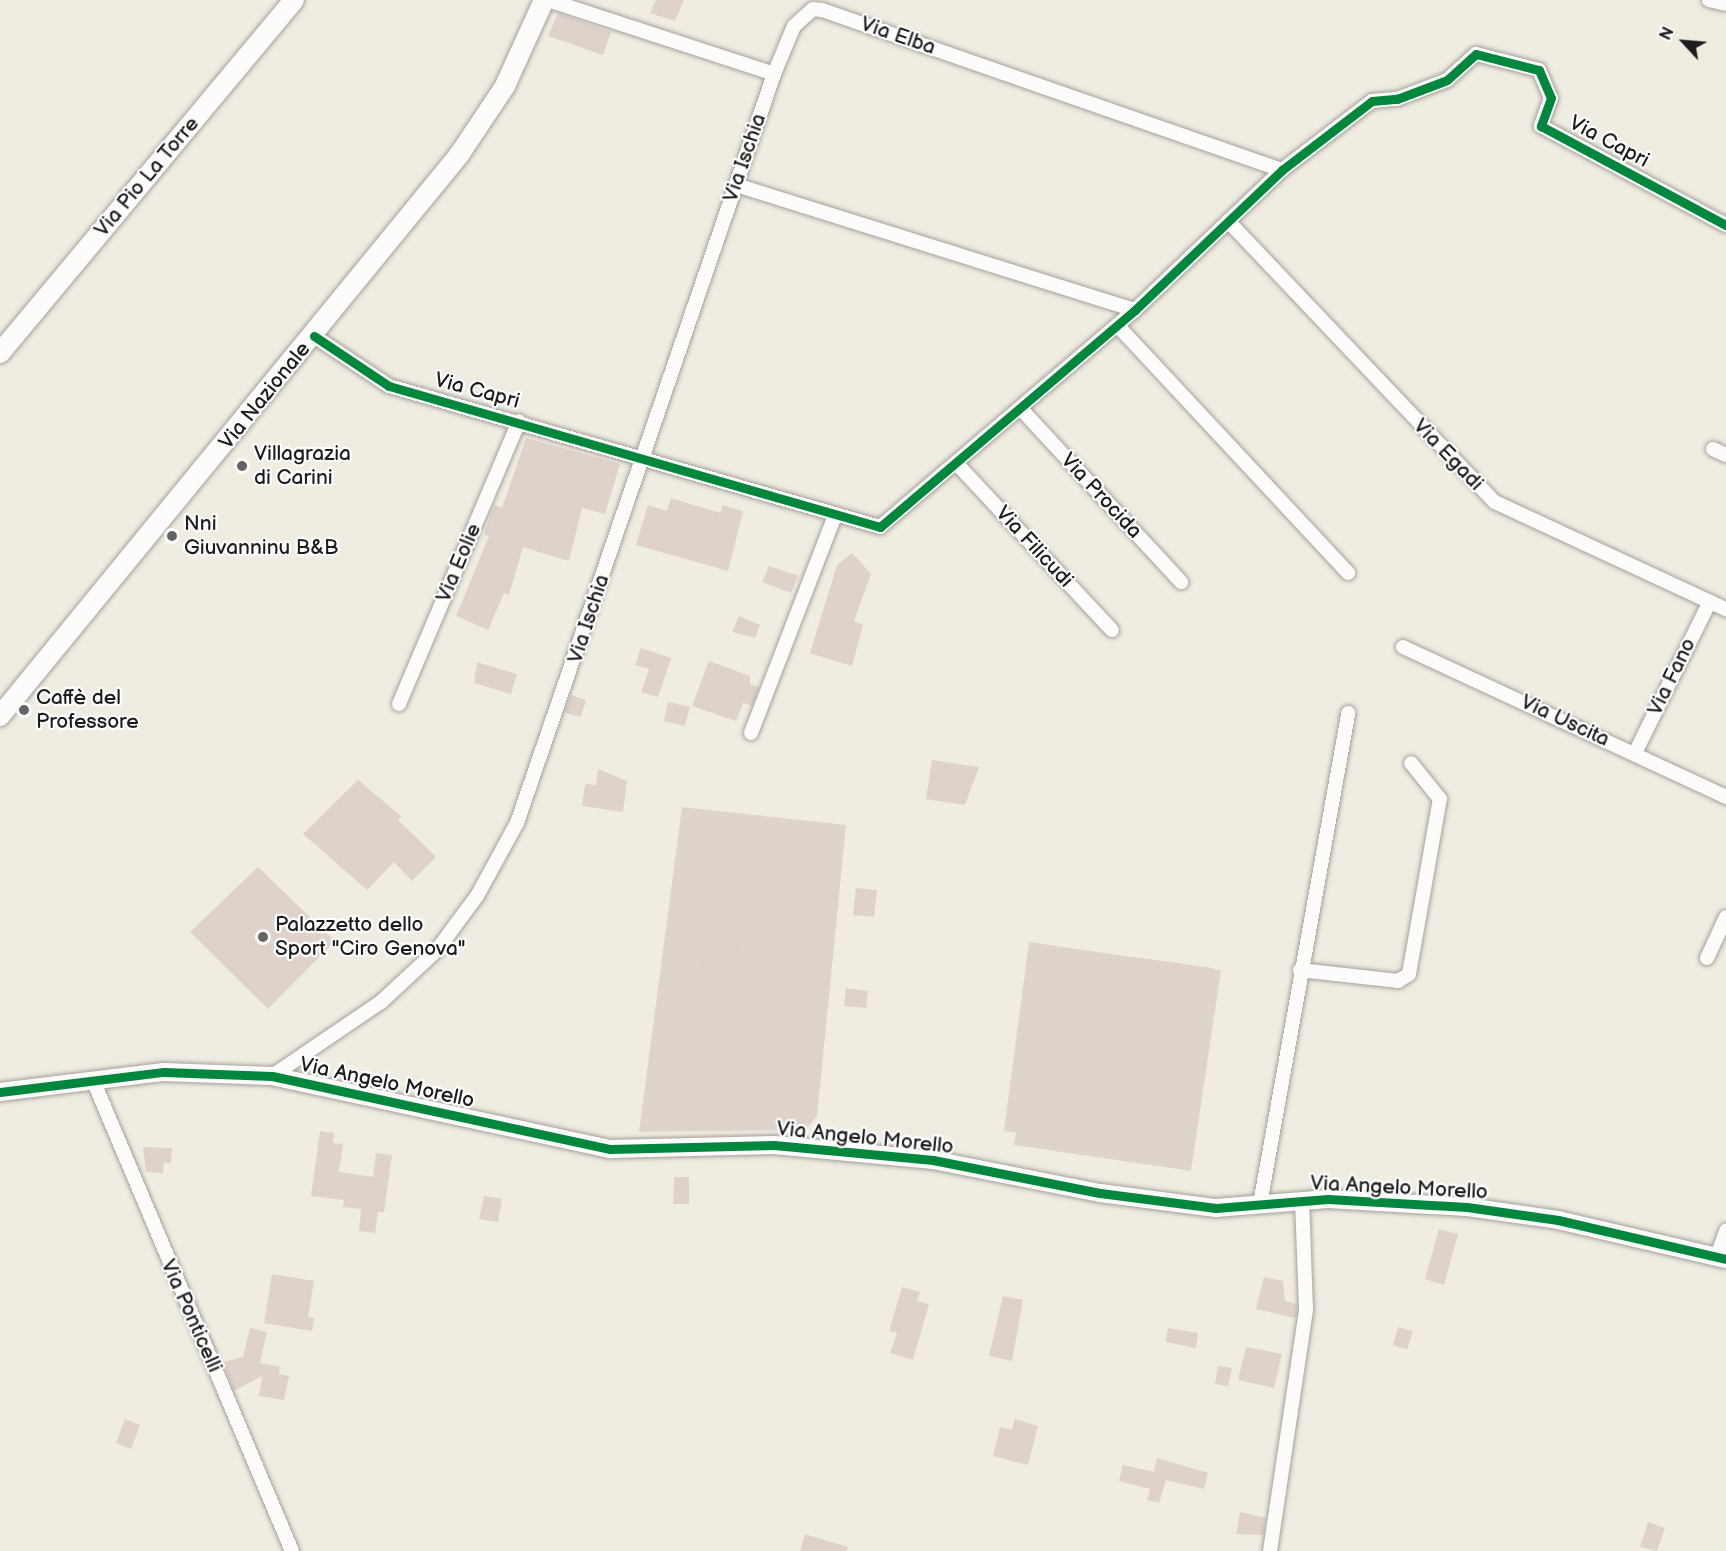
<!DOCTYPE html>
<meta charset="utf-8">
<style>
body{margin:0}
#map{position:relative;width:1726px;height:1551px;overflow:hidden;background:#f0ece2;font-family:"Balsamiq Sans",sans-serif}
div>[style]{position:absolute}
.industrial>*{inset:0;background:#ded4cc}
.building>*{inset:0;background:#ded2cb}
.roads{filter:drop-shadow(0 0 2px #a4a19c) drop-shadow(0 0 2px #a4a19c)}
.minor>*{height:14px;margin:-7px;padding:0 7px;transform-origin:7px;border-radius:7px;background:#fdfcfb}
.tertiary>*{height:18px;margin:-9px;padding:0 9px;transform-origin:9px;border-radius:9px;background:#fdfcfb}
.secondary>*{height:20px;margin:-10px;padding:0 10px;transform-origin:10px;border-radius:10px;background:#fdfcfb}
.cycleway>*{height:9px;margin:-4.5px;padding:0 4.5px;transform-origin:4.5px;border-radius:4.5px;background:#00873e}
.dots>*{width:16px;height:16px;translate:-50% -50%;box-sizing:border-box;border:3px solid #fff;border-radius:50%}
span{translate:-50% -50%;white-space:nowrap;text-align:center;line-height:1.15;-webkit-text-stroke:4.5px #fff;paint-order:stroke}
.street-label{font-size:21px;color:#1c1c1c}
.poi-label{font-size:21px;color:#1c1c1c}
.left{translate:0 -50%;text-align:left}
.north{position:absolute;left:1654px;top:12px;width:60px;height:60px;-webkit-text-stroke:4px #fff;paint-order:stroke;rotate:296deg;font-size:16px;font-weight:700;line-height:24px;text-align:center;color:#1c1c1c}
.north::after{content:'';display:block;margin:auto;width:21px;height:27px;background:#1c1c1c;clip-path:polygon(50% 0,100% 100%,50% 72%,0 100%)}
</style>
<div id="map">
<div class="industrial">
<i style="clip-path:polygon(682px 807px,846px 825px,817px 1116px,806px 1130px,639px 1132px)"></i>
<i style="clip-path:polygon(1029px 942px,1221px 970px,1191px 1171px,1014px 1145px,1016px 1133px,1004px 1131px)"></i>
</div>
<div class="building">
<i style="clip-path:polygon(656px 0,684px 0,675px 21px,650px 13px)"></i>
<i style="clip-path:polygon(558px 13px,611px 32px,603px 55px,548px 36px)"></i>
<i style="clip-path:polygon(526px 438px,620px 464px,605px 514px,582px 508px,569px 561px,523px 547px,509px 595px,504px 593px,488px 630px,456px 616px,489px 536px,484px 534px,494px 505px,502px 508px)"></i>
<i style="clip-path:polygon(671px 498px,720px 513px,723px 505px,743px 511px,728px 571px,636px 545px,648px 505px,667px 511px)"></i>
<i style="clip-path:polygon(852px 553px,871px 574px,854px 621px,863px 625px,852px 666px,810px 653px,837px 565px)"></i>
<i style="clip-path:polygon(769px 566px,798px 576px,791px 593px,762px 582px)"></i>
<i style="clip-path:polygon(739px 616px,760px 625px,755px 638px,732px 632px)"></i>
<i style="clip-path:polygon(641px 648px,671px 658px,658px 697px,641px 692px,649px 669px,635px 665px)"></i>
<i style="clip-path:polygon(709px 661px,750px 676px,750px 684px,759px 687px,752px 706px,743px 703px,736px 721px,692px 706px)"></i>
<i style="clip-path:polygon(477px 662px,517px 674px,511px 694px,474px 683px)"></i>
<i style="clip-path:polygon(571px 695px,586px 700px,581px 717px,565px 713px)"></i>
<i style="clip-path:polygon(668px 702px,690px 707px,685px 726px,664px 721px)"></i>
<i style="clip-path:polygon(932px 760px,979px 767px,965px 805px,926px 799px)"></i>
<i style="clip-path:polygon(598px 769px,627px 781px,623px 812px,582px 806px,585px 784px,596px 785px)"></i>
<i style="clip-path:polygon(358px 780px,401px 816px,398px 820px,436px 857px,412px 881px,394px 862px,367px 890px,303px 834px)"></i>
<i style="clip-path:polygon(258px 867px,335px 941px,268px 1009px,190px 932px)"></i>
<i style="clip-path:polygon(710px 869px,750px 874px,734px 1007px,694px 1002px)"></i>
<i style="clip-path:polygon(856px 888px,877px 890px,874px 917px,853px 915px)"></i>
<i style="clip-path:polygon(1133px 957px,1213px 968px,1207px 1013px,1178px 1009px,1168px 1076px,1061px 1061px,1071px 995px,1127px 1003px)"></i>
<i style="clip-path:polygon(846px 988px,868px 991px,866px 1008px,844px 1006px)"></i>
<i style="clip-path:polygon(320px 1131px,334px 1133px,333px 1143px,343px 1144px,339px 1172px,373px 1177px,376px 1153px,392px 1155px,384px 1212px,378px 1212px,375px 1233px,359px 1231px,361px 1209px,343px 1207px,344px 1200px,311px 1196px)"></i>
<i style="clip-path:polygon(143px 1147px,172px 1148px,171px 1163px,164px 1163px,163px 1173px,146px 1172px)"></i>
<i style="clip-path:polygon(674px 1177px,689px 1177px,689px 1204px,673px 1204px)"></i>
<i style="clip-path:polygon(484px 1196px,502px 1199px,498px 1222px,479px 1219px)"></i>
<i style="clip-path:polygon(1439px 1229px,1458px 1234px,1444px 1285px,1425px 1279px)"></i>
<i style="clip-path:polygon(272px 1274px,314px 1281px,308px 1317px,314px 1318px,312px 1331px,264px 1323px)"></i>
<i style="clip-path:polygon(1264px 1277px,1283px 1281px,1285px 1301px,1297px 1304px,1296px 1318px,1256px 1309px)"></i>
<i style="clip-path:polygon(902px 1287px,920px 1292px,917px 1301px,929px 1304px,913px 1360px,890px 1353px,897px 1333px,889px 1331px)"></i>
<i style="clip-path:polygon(1003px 1296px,1023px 1300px,1012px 1361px,989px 1356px)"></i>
<i style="clip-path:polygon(1398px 1327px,1413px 1331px,1407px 1350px,1393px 1345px)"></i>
<i style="clip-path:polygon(250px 1328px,267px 1332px,260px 1363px,280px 1367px,279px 1374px,289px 1376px,284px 1400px,259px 1396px,262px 1376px,234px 1391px,223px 1362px,243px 1357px)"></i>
<i style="clip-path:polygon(1168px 1328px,1198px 1333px,1196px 1348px,1166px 1342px)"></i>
<i style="clip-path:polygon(1246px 1347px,1282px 1354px,1274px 1388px,1238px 1380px)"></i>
<i style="clip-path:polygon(1218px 1366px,1232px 1368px,1228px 1386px,1215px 1384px)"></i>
<i style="clip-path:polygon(125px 1419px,140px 1425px,131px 1449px,116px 1443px)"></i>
<i style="clip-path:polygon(1015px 1419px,1038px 1426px,1028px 1465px,993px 1456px,1000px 1427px,1012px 1430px)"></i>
<i style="clip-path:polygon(1157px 1458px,1208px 1473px,1204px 1489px,1166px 1480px,1159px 1503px,1147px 1500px,1150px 1489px,1119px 1481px,1123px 1465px,1154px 1472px)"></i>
<i style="clip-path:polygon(1240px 1512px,1266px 1518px,1263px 1535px,1236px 1534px)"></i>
<i style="clip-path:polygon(1648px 1522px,1665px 1528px,1657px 1551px,1640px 1547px)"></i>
<i style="clip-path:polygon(805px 1534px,848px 1547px,847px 1551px,800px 1551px)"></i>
</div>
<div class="roads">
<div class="minor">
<i style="left:548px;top:0;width:238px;rotate:18.1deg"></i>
<i style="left:774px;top:74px;width:52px;rotate:-67.4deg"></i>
<i style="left:794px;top:26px;width:25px;rotate:-42deg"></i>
<i style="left:813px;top:9px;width:9px;rotate:6deg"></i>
<i style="left:822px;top:10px;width:487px;rotate:19.2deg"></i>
<i style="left:1709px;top:0;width:17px;rotate:13deg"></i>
<i style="left:736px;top:185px;width:418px;rotate:17.4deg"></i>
<i style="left:1228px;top:221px;width:388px;rotate:46.5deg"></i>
<i style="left:1495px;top:502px;width:255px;rotate:24.9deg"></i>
<i style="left:1117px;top:325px;width:339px;rotate:47deg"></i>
<i style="left:314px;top:336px;width:90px;rotate:33.7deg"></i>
<i style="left:389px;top:386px;width:511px;rotate:16.02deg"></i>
<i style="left:880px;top:527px;width:335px;rotate:-40.4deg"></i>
<i style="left:1135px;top:310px;width:203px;rotate:-43.6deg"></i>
<i style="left:1282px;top:170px;width:113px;rotate:-37.5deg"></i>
<i style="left:1372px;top:101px;width:25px;rotate:-5deg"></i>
<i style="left:1397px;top:99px;width:53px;rotate:-20.8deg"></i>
<i style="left:1447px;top:80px;width:39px;rotate:-42deg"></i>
<i style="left:1476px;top:54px;width:65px;rotate:14.3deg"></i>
<i style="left:1539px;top:70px;width:30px;rotate:67deg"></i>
<i style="left:1551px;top:98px;width:30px;rotate:110deg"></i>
<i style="left:1541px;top:126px;width:210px;rotate:28.2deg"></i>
<i style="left:1021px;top:409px;width:236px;rotate:47.2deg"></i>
<i style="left:1713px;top:449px;width:14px;rotate:25deg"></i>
<i style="left:957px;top:464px;width:227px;rotate:47deg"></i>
<i style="left:1403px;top:647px;width:356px;rotate:24.9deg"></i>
<i style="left:399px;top:704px;width:307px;rotate:-67deg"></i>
<i style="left:751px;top:733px;width:234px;rotate:-68.9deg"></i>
<i style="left:1635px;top:753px;width:169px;rotate:-63.7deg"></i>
<i style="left:1707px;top:958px;width:45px;rotate:-65.1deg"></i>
<i style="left:1300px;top:970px;width:99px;rotate:6.4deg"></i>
<i style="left:1398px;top:981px;width:13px;rotate:-32deg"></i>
<i style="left:1409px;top:974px;width:178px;rotate:-80deg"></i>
<i style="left:1440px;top:799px;width:46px;rotate:-128.9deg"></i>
<i style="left:272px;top:1076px;width:132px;rotate:-34.2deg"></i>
<i style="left:381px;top:1002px;width:76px;rotate:-42.9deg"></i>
<i style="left:437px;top:950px;width:67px;rotate:-53.5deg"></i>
<i style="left:477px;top:896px;width:83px;rotate:-61.3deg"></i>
<i style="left:517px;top:823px;width:792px;rotate:-71.06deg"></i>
<i style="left:93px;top:1080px;width:511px;rotate:67.1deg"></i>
<i style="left:1260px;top:1204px;width:499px;rotate:-79.8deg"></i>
<i style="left:1717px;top:1256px;width:27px;rotate:-70deg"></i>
<i style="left:1270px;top:1551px;width:245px;rotate:-81.5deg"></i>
<i style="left:1306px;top:1309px;width:108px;rotate:-92.1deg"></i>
</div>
<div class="tertiary">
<i style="left:0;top:1092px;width:165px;rotate:-7deg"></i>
<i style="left:164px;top:1072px;width:108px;rotate:2.1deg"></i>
<i style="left:272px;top:1076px;width:346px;rotate:12.2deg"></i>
<i style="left:610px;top:1149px;width:164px;rotate:-1.4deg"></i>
<i style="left:774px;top:1145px;width:160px;rotate:5.4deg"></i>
<i style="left:933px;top:1160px;width:170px;rotate:11.2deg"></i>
<i style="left:1100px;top:1193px;width:117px;rotate:7.4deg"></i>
<i style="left:1216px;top:1208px;width:112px;rotate:-4.6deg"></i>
<i style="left:1328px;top:1199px;width:139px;rotate:3.3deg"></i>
<i style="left:1467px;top:1207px;width:92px;rotate:8.1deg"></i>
<i style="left:1558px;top:1220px;width:172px;rotate:13.1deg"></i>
</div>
<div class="secondary">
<i style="left:0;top:353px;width:459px;rotate:-50.2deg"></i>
<i style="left:0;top:716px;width:725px;rotate:-50.71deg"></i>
<i style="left:459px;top:155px;width:83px;rotate:-56.3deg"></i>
<i style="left:505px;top:86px;width:94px;rotate:-65.6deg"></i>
</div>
</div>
<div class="cycleway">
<i style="left:314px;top:336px;width:90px;rotate:33.7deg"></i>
<i style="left:389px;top:386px;width:511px;rotate:16.02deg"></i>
<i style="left:880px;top:527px;width:335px;rotate:-40.4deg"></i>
<i style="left:1135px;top:310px;width:203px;rotate:-43.6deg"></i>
<i style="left:1282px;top:170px;width:113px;rotate:-37.5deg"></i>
<i style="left:1372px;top:101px;width:25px;rotate:-5deg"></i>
<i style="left:1397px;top:99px;width:53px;rotate:-20.8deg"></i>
<i style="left:1447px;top:80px;width:39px;rotate:-42deg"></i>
<i style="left:1476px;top:54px;width:65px;rotate:14.3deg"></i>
<i style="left:1539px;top:70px;width:30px;rotate:67deg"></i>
<i style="left:1551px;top:98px;width:30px;rotate:110deg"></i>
<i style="left:1541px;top:126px;width:210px;rotate:28.2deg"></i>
<i style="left:0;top:1092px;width:165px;rotate:-7deg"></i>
<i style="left:164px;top:1072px;width:108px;rotate:2.1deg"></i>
<i style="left:272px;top:1076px;width:346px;rotate:12.2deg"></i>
<i style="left:610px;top:1149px;width:164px;rotate:-1.4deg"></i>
<i style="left:774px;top:1145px;width:160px;rotate:5.4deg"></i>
<i style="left:933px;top:1160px;width:170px;rotate:11.2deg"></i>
<i style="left:1100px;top:1193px;width:117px;rotate:7.4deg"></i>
<i style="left:1216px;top:1208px;width:112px;rotate:-4.6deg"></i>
<i style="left:1328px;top:1199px;width:139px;rotate:3.3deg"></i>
<i style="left:1467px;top:1207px;width:92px;rotate:8.1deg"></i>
<i style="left:1558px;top:1220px;width:172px;rotate:13.1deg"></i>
</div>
<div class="dots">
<i style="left:242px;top:466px;background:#666561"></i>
<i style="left:172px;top:536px;background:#666561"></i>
<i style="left:24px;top:710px;background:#666561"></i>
<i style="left:263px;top:937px;background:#666561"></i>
</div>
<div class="street-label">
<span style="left:898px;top:36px;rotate:19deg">Via Elba</span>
<span style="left:1609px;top:142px;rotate:28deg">Via Capri</span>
<span style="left:745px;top:158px;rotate:-71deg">Via Ischia</span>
<span style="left:147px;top:177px;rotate:-50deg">Via Pio La Torre</span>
<span style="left:477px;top:391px;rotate:15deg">Via Capri</span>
<span style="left:265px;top:396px;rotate:-51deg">Via Nazionale</span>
<span style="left:1448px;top:455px;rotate:46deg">Via Egadi</span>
<span style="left:1101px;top:496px;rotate:47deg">Via Procida</span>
<span style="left:1034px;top:547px;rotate:47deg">Via Filicudi</span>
<span style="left:459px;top:563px;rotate:-67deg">Via Eolie</span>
<span style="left:589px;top:619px;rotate:-72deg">Via Ischia</span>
<span style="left:1672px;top:677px;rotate:-64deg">Via Fano</span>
<span style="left:1565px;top:721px;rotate:25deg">Via Uscita</span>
<span style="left:387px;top:1083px;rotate:12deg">Via Angelo Morello</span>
<span style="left:865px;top:1138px;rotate:6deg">Via Angelo Morello</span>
<span style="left:1399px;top:1188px;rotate:3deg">Via Angelo Morello</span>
<span style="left:191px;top:1316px;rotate:66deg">Via Ponticelli</span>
</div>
<div class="poi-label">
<span class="left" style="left:254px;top:466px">Villagrazia<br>di Carini</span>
<span class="left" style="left:184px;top:536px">Nni<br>Giuvanninu B&amp;B</span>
<span class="left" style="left:36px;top:710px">Caffè del<br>Professore</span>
<span class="left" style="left:275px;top:937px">Palazzetto dello<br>Sport "Ciro Genova"</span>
</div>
<div class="north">N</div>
</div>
